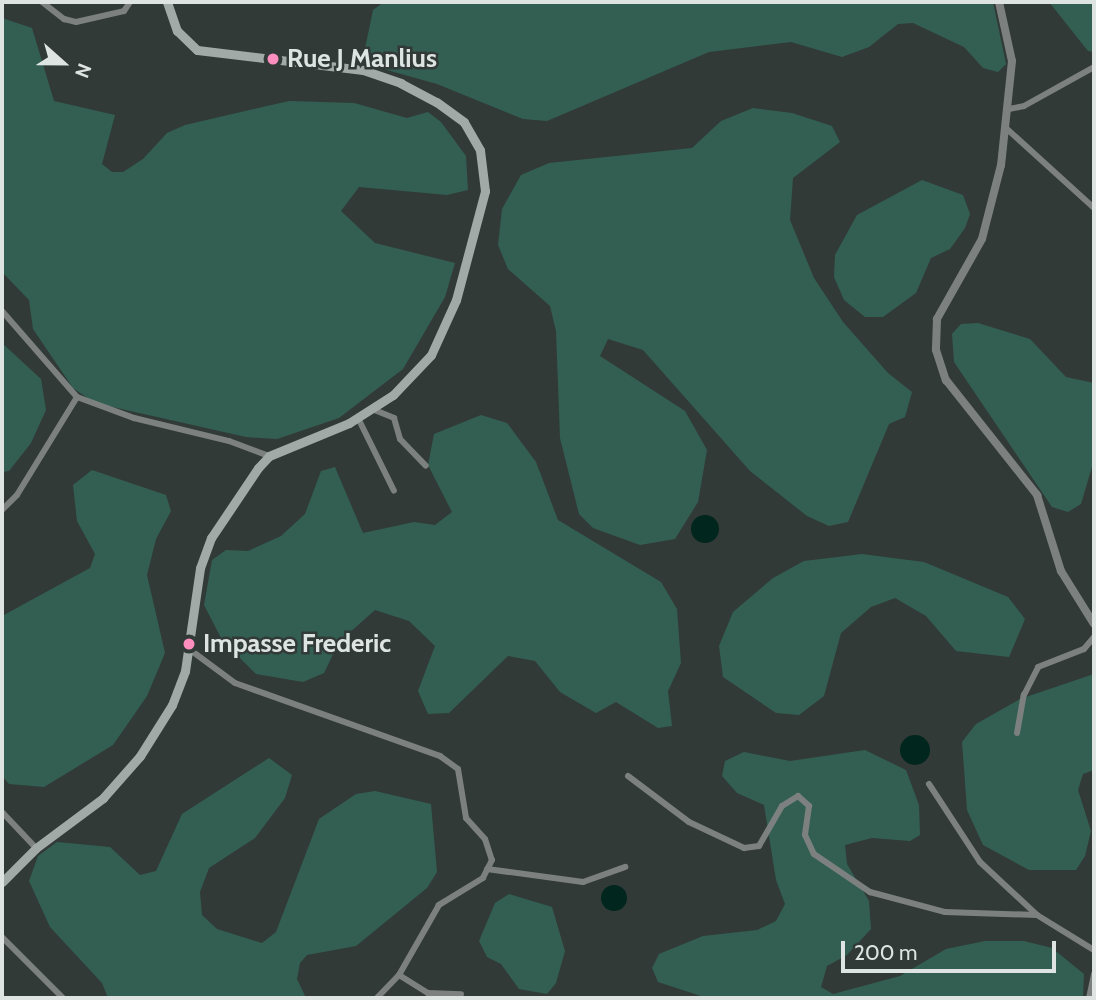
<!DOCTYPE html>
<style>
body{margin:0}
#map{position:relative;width:1096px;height:1000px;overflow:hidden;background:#313a37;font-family:Cabin,sans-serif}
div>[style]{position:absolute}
.green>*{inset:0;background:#335f53}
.water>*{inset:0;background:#00261d}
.round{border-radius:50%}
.minor>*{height:6px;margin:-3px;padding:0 3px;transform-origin:3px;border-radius:3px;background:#7c817f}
.tertiary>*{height:8px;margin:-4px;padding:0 4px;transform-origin:4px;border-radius:4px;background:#7c817f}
.secondary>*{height:9px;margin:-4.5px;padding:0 4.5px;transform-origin:4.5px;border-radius:4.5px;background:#a2aaa7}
.dots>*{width:19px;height:19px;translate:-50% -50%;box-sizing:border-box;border:4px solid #313a37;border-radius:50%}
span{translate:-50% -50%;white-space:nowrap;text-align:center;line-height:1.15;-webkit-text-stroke:5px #313a37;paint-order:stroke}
.poi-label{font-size:26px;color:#dee4e2;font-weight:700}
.left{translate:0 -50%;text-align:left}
.frame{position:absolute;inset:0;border:4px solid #dee4e2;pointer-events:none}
.north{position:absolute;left:28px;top:28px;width:70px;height:70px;-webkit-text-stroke:5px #313a37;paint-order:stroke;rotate:111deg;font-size:19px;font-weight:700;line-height:28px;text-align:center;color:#dee4e2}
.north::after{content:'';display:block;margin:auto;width:24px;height:32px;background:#dee4e2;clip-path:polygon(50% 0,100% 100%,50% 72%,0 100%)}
.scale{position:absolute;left:841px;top:941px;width:215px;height:32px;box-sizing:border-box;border:4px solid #dee4e2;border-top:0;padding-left:9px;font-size:21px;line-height:24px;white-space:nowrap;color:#dee4e2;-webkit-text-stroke:5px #313a37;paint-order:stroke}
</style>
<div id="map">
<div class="green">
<i style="clip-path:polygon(384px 2px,993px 2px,1006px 64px,998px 72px,983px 68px,964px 47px,913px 23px,898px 24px,869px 47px,842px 57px,791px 42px,709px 52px,547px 121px,523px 119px,437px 84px,362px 63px,373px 10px)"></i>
<i style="clip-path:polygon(1049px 2px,1094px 2px,1094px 52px,1088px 51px)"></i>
<i style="clip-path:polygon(2px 18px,32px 28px,54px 101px,115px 115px,102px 164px,112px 172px,123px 172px,143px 159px,167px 133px,185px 125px,289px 101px,354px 103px,407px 118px,428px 112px,441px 122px,466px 156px,468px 190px,447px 195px,359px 187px,341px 211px,375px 243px,455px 263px,445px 297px,403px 369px,339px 418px,277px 439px,246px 437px,95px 403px,73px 388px,33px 329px,29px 300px,2px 272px)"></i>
<i style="clip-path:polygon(753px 108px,792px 113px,832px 126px,840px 142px,793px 178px,790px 220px,814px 278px,843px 322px,888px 373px,912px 392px,905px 417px,889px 424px,848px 522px,829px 526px,807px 516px,750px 471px,643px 350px,608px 339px,600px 356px,685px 411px,707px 450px,698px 502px,675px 539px,640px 545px,593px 528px,579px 514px,560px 438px,556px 331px,550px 306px,508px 269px,498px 245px,502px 209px,521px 175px,549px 163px,692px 148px,721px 121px)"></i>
<i style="clip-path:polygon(922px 180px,963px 195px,970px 214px,965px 228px,950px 249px,931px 258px,916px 293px,883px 317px,865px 317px,844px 300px,834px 277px,835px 255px,857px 215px)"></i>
<i style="clip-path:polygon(978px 323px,1030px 339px,1066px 377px,1094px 383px,1094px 460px,1081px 504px,1068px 512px,1052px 507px,954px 362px,952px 334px,961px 324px)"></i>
<i style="clip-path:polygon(2px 343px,41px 379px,46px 410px,31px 443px,9px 471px,2px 472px)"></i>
<i style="clip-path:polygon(481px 415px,507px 423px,536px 462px,558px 520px,661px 582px,677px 609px,681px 663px,668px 691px,672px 726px,658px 728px,616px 702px,596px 713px,560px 692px,535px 661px,508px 656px,449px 713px,428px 714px,418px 691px,435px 646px,409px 621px,375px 610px,339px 642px,324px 673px,303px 682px,256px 674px,222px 640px,204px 605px,212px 560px,226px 550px,248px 551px,281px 536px,305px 514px,321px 471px,335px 467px,363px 533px,414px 522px,435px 525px,452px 512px,428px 465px,434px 434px)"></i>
<i style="clip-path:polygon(92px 470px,166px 495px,171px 511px,156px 539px,147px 575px,165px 653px,147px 696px,113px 745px,44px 787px,9px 784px,2px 776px,2px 616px,90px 568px,95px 554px,77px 521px,73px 485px)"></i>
<i style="clip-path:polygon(862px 554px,924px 562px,1008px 597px,1025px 619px,1009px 657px,956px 651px,926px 616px,895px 598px,871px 607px,841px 633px,824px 696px,799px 715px,776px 713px,723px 677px,719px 646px,733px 612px,773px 578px,804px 561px)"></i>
<i style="clip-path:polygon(1094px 674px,1094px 770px,1083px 774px,1078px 790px,1091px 831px,1085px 856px,1076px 870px,1029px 870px,983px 845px,967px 810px,962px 742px,976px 724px,1020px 699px)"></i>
<i style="clip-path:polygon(865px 750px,906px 770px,919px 805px,920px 835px,910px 841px,872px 838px,845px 845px,847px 864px,869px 901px,871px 929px,847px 955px,827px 966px,821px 987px,833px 994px,900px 976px,946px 949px,985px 941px,1024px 941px,1052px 948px,1084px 974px,1083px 998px,707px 998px,658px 982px,652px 968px,659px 954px,703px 936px,757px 930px,776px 921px,785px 904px,776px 880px,764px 805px,737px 793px,722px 776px,725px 761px,744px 752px,790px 761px)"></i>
<i style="clip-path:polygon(269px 758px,292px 775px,285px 798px,255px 838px,209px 868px,200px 892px,202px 915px,217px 929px,262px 943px,276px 932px,319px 819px,356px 794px,375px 791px,431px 804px,437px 872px,427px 888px,356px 946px,307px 955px,300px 963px,297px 979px,306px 998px,108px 998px,102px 983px,50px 927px,29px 881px,38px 856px,57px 842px,110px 847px,140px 875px,156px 871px,182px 814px)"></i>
<i style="clip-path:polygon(509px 894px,552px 907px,565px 951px,556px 983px,547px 994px,519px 989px,501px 964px,487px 957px,479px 941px,495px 903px)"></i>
</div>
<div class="water">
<i class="round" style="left:691px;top:515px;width:28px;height:28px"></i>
<i class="round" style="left:900px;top:735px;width:30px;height:30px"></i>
<i class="round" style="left:601px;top:885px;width:26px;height:26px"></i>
</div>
<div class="minor">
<i style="left:42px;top:2px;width:28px;rotate:38deg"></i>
<i style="left:64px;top:19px;width:12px;rotate:14deg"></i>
<i style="left:76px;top:22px;width:49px;rotate:-12.9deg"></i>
<i style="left:124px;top:11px;width:11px;rotate:-56deg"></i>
<i style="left:1009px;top:109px;width:15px;rotate:-11deg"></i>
<i style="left:1024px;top:106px;width:80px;rotate:-29.1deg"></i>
<i style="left:1007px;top:129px;width:118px;rotate:42.2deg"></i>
<i style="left:2px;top:311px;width:114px;rotate:48.9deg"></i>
<i style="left:77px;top:397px;width:61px;rotate:20.2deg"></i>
<i style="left:134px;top:418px;width:98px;rotate:13.6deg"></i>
<i style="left:229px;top:441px;width:43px;rotate:20.6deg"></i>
<i style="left:372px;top:409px;width:24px;rotate:22deg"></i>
<i style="left:394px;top:418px;width:22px;rotate:74deg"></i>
<i style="left:400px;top:439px;width:37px;rotate:46deg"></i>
<i style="left:358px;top:418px;width:81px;rotate:63.7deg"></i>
<i style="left:2px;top:510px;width:21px;rotate:-45deg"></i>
<i style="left:17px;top:495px;width:115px;rotate:-58.5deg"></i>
<i style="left:189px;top:649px;width:57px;rotate:36.5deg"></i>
<i style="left:235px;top:683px;width:218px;rotate:19.6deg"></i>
<i style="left:440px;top:756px;width:22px;rotate:36deg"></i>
<i style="left:458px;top:769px;width:50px;rotate:80.7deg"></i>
<i style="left:466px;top:818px;width:28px;rotate:48deg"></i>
<i style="left:485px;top:839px;width:22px;rotate:72deg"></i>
<i style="left:492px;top:860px;width:20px;rotate:117deg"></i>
<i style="left:483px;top:878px;width:52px;rotate:148.5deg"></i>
<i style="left:439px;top:905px;width:81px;rotate:119.7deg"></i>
<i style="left:399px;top:975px;width:32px;rotate:134deg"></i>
<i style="left:1017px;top:733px;width:39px;rotate:-80deg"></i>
<i style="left:1024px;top:695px;width:31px;rotate:-63deg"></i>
<i style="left:1038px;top:667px;width:49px;rotate:-21.4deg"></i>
<i style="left:1084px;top:649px;width:16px;rotate:-50deg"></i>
<i style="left:628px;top:776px;width:76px;rotate:37deg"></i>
<i style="left:689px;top:822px;width:61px;rotate:25.3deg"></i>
<i style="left:744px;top:848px;width:15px;rotate:-8deg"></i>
<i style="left:759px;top:846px;width:46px;rotate:-60.1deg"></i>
<i style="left:782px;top:806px;width:19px;rotate:-32deg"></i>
<i style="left:798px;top:796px;width:15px;rotate:42deg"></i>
<i style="left:809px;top:806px;width:29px;rotate:98deg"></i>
<i style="left:805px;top:835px;width:21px;rotate:65deg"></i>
<i style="left:814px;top:854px;width:68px;rotate:34.2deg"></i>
<i style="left:870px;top:892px;width:78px;rotate:14.9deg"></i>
<i style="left:945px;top:912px;width:92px;rotate:1.9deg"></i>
<i style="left:1037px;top:915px;width:67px;rotate:31.6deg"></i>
<i style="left:929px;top:784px;width:93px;rotate:56.8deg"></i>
<i style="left:980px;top:862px;width:76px;rotate:42.9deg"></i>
<i style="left:2px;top:812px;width:50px;rotate:46.6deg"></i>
<i style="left:487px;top:869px;width:97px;rotate:7.7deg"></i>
<i style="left:583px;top:882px;width:45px;rotate:-19.7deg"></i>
<i style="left:2px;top:937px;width:86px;rotate:45deg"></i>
<i style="left:399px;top:975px;width:34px;rotate:32deg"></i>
<i style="left:428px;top:993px;width:33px;rotate:2deg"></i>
<i style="left:1089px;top:998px;width:25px;rotate:-78deg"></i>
</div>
<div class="tertiary">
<i style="left:999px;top:2px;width:60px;rotate:77.6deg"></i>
<i style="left:1012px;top:61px;width:105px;rotate:96deg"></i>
<i style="left:1001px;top:165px;width:76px;rotate:104.4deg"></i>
<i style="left:982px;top:239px;width:92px;rotate:119.4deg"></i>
<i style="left:937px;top:319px;width:31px;rotate:92deg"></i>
<i style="left:936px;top:350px;width:32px;rotate:72deg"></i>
<i style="left:946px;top:380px;width:147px;rotate:51.6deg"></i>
<i style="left:1037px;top:495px;width:80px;rotate:72.5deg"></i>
<i style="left:1061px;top:571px;width:62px;rotate:58.1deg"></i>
</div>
<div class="secondary">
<i style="left:2px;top:882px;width:48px;rotate:-45deg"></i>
<i style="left:36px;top:848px;width:84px;rotate:-36.7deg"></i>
<i style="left:103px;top:798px;width:56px;rotate:-48.6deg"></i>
<i style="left:140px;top:756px;width:60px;rotate:-57.9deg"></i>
<i style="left:172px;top:705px;width:36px;rotate:-69deg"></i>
<i style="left:185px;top:671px;width:104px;rotate:-81.7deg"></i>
<i style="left:200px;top:568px;width:32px;rotate:-70deg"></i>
<i style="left:211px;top:538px;width:84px;rotate:-56.1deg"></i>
<i style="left:258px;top:468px;width:16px;rotate:-47deg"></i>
<i style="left:269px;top:456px;width:87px;rotate:-22.4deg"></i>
<i style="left:349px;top:423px;width:52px;rotate:-32.5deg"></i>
<i style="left:393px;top:395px;width:55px;rotate:-46.5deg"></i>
<i style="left:431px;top:355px;width:60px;rotate:-65.6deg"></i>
<i style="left:456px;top:300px;width:113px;rotate:-75.1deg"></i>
<i style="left:485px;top:191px;width:41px;rotate:-97deg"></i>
<i style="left:480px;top:150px;width:32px;rotate:-120deg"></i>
<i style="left:464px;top:122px;width:34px;rotate:-144deg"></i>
<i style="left:436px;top:102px;width:40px;rotate:-152deg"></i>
<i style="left:401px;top:83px;width:40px;rotate:-161.1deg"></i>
<i style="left:363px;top:70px;width:167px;rotate:-173.1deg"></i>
<i style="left:197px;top:50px;width:28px;rotate:-136deg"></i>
<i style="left:177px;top:31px;width:31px;rotate:-109deg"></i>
</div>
<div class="dots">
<i style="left:273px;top:59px;background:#fd8ebe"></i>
<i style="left:189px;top:644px;background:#fd8ebe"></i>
</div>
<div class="poi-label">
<span class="left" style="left:287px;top:59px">Rue J Manlius</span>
<span class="left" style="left:203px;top:644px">Impasse Frederic</span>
</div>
<div class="frame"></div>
<div class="north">N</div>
<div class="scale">200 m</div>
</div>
